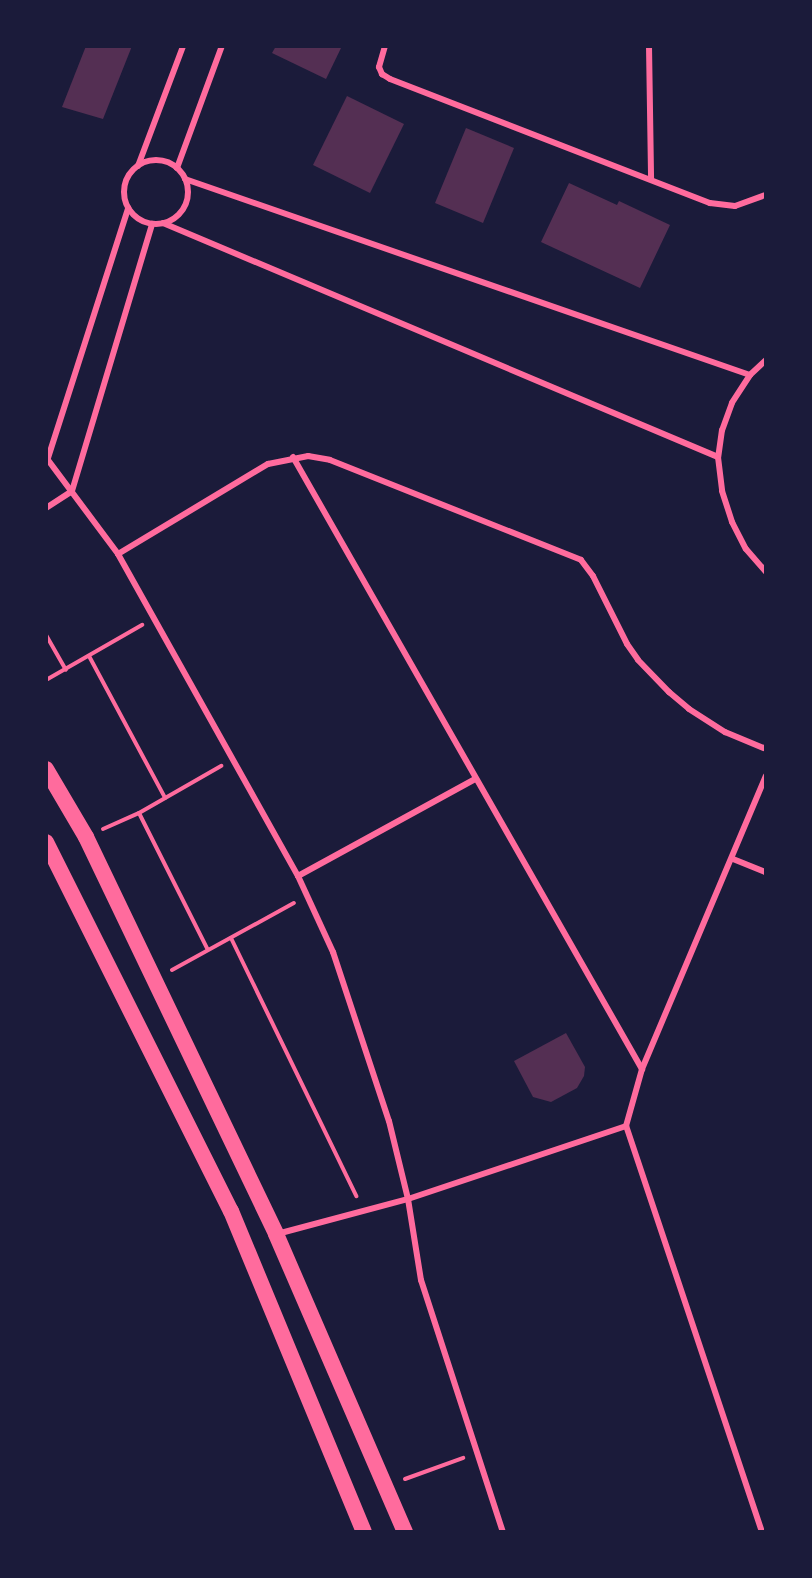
<!DOCTYPE html>
<style>
body{margin:0}
#map{position:relative;width:812px;height:1578px;overflow:hidden;background:#1b1b3a;font-family:"Nunito Sans",sans-serif}
div>[style]{position:absolute}
.building>*{inset:0;background:#542f53}
.path>*{height:4px;margin:-2px;padding:0 2px;transform-origin:2px;border-radius:2px;background:#ff6b9d}
.minor>*{height:6px;margin:-3px;padding:0 3px;transform-origin:3px;border-radius:3px;background:#ff6b9d}
.minor>.ring{margin:-3px;padding:0;box-sizing:content-box;background:none;border:6px solid #ff6b9d;border-radius:50%}
.trunk>*{height:16px;margin:-8px;padding:0 8px;transform-origin:8px;border-radius:8px;background:#ff6b9d}
span{translate:-50% -50%;white-space:nowrap;text-align:center;line-height:1.15;-webkit-text-stroke:4.5px #1b1b3a;paint-order:stroke}
.frame{position:absolute;inset:0;border:48px solid #1b1b3a;pointer-events:none}
</style>
<div id="map">
<div class="building">
<i style="clip-path:polygon(86px 46px,132px 46px,103px 119px,62px 107px)"></i>
<i style="clip-path:polygon(276px 46px,342px 46px,326px 79px,272px 53px)"></i>
<i style="clip-path:polygon(347px 96px,404px 124px,370px 193px,313px 165px)"></i>
<i style="clip-path:polygon(466px 128px,514px 148px,483px 223px,435px 203px)"></i>
<i style="clip-path:polygon(569px 183px,617px 205px,619px 201px,670px 225px,640px 288px,541px 242px)"></i>
<i style="clip-path:polygon(566px 1033px,585px 1067px,584px 1076px,577px 1088px,551px 1102px,533px 1097px,514px 1061px)"></i>
</div>
<div class="path">
<i style="left:46px;top:635px;width:40px;rotate:60.3deg"></i>
<i style="left:89px;top:656px;width:161px;rotate:61.8deg"></i>
<i style="left:46px;top:680px;width:111px;rotate:-29.8deg"></i>
<i style="left:139px;top:813px;width:153px;rotate:63.3deg"></i>
<i style="left:103px;top:829px;width:39px;rotate:-24deg"></i>
<i style="left:139px;top:813px;width:95px;rotate:-29.8deg"></i>
<i style="left:231px;top:938px;width:287px;rotate:64.1deg"></i>
<i style="left:172px;top:970px;width:139px;rotate:-28.8deg"></i>
<i style="left:405px;top:1479px;width:62px;rotate:-19.9deg"></i>
</div>
<div class="minor">
<i style="left:385px;top:46px;width:22px;rotate:106deg"></i>
<i style="left:379px;top:67px;width:8px;rotate:67deg"></i>
<i style="left:382px;top:74px;width:9px;rotate:32deg"></i>
<i style="left:390px;top:79px;width:343px;rotate:21.2deg"></i>
<i style="left:710px;top:203px;width:25px;rotate:7deg"></i>
<i style="left:735px;top:206px;width:33px;rotate:-20deg"></i>
<i style="left:649px;top:46px;width:133px;rotate:89.1deg"></i>
<i class="ring" style="left:124px;top:160px;width:58px;height:58px"></i>
<i style="left:138px;top:166px;width:128px;rotate:-69.4deg"></i>
<i style="left:177px;top:168px;width:130px;rotate:-69.8deg"></i>
<i style="left:185px;top:179px;width:598px;rotate:19.13deg"></i>
<i style="left:163px;top:223px;width:602px;rotate:22.86deg"></i>
<i style="left:766px;top:360px;width:22px;rotate:137deg"></i>
<i style="left:750px;top:375px;width:33px;rotate:123deg"></i>
<i style="left:732px;top:403px;width:29px;rotate:110deg"></i>
<i style="left:722px;top:430px;width:27px;rotate:98deg"></i>
<i style="left:718px;top:457px;width:34px;rotate:83deg"></i>
<i style="left:722px;top:491px;width:33px;rotate:72deg"></i>
<i style="left:732px;top:522px;width:30px;rotate:63deg"></i>
<i style="left:746px;top:549px;width:30px;rotate:49deg"></i>
<i style="left:293px;top:457px;width:705px;rotate:60.31deg"></i>
<i style="left:48px;top:460px;width:117px;rotate:53.3deg"></i>
<i style="left:118px;top:554px;width:369px;rotate:60.8deg"></i>
<i style="left:298px;top:876px;width:84px;rotate:65.3deg"></i>
<i style="left:333px;top:952px;width:178px;rotate:71.7deg"></i>
<i style="left:389px;top:1121px;width:80px;rotate:76.3deg"></i>
<i style="left:408px;top:1199px;width:82px;rotate:80.9deg"></i>
<i style="left:421px;top:1280px;width:265px;rotate:72deg"></i>
<i style="left:47px;top:461px;width:266px;rotate:-72.2deg"></i>
<i style="left:46px;top:508px;width:31px;rotate:-33deg"></i>
<i style="left:72px;top:491px;width:279px;rotate:-73.3deg"></i>
<i style="left:118px;top:554px;width:175px;rotate:-31deg"></i>
<i style="left:268px;top:464px;width:41px;rotate:-11.3deg"></i>
<i style="left:308px;top:456px;width:22px;rotate:10deg"></i>
<i style="left:330px;top:460px;width:270px;rotate:21.7deg"></i>
<i style="left:581px;top:560px;width:20px;rotate:53deg"></i>
<i style="left:593px;top:576px;width:76px;rotate:63.4deg"></i>
<i style="left:627px;top:644px;width:19px;rotate:55deg"></i>
<i style="left:638px;top:660px;width:45px;rotate:45.9deg"></i>
<i style="left:669px;top:692px;width:26px;rotate:40deg"></i>
<i style="left:689px;top:709px;width:43px;rotate:32.6deg"></i>
<i style="left:725px;top:732px;width:44px;rotate:22.5deg"></i>
<i style="left:733px;top:859px;width:35px;rotate:22deg"></i>
<i style="left:298px;top:876px;width:202px;rotate:-28.7deg"></i>
<i style="left:277px;top:1234px;width:136px;rotate:-15deg"></i>
<i style="left:408px;top:1199px;width:230px;rotate:-18.5deg"></i>
<i style="left:762px;top:1532px;width:428px;rotate:-108.5deg"></i>
<i style="left:626px;top:1126px;width:59px;rotate:-74.3deg"></i>
<i style="left:642px;top:1069px;width:318px;rotate:-67.1deg"></i>
</div>
<div class="trunk">
<i style="left:46px;top:769px;width:79px;rotate:59.5deg"></i>
<i style="left:86px;top:837px;width:440px;rotate:64.4deg"></i>
<i style="left:276px;top:1234px;width:325px;rotate:66.6deg"></i>
<i style="left:46px;top:842px;width:413px;rotate:63.4deg"></i>
<i style="left:231px;top:1211px;width:347px;rotate:67.5deg"></i>
</div>
<div class="frame"></div>
</div>
